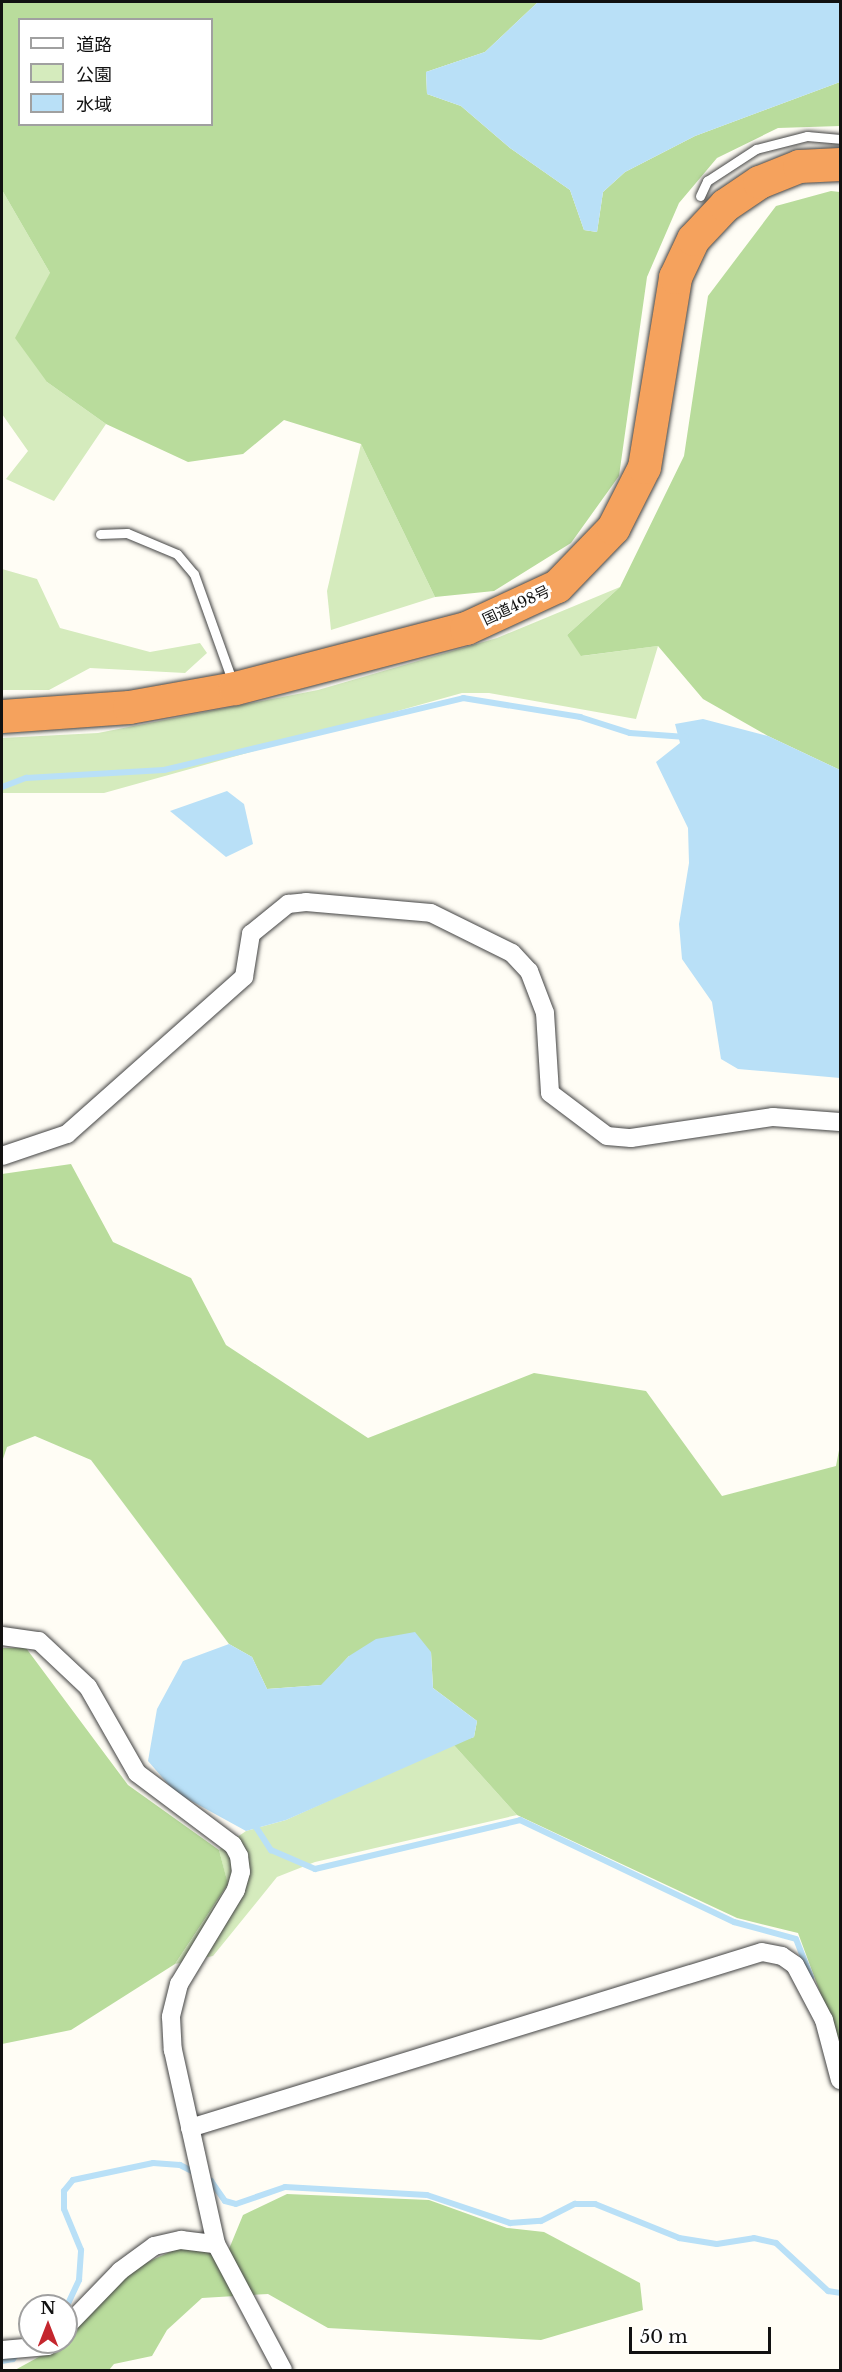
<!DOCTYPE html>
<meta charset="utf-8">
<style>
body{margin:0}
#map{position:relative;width:842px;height:2372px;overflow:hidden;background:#fffdf5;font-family:"Libre Baskerville","Noto Sans JP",serif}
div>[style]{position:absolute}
.green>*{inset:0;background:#d5ebbd}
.forest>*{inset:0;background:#b9dc9c}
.water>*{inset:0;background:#b9e0f7}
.stream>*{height:6px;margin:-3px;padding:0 3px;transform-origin:3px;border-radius:3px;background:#b9e0f7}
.roads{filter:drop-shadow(0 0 2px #444) drop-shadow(0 0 2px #444)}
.lane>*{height:9px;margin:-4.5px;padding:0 4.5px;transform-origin:4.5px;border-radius:4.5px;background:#fff}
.street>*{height:18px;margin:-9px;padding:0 9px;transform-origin:9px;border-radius:9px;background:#fff}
.highway>*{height:33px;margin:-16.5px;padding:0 16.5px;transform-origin:16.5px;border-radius:16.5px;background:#f5a25d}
span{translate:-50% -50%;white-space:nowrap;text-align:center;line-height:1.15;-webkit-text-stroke:6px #fff;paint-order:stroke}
.street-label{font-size:15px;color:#111}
.frame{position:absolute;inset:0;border:3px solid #111;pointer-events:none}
.legend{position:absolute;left:18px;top:18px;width:195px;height:108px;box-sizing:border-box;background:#fff;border:2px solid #a0a0a0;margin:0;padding:8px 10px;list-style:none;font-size:18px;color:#111}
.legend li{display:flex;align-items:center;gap:12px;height:30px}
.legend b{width:30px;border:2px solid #a0a0a0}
.north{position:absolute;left:18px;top:2294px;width:60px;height:60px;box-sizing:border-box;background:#fff;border:2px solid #a0a0a0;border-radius:50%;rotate:0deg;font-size:16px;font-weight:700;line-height:24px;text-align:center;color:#111}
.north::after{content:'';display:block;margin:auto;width:21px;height:27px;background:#c4262e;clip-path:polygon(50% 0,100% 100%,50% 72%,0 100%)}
.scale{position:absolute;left:629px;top:2327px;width:142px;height:27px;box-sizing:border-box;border:3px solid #111;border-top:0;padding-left:8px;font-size:18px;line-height:21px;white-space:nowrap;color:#111;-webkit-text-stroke:4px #fff;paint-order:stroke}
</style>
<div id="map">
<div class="green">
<i style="clip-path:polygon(2px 190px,50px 273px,47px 382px,106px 424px,54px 501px,6px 479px,28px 451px,2px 414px)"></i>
<i style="clip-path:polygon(361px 444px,435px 597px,331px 630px,327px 591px)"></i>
<i style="clip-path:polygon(2px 569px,37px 579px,60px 628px,150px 652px,200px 643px,207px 653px,185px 673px,90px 668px,49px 690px,2px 690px)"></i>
<i style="clip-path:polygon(620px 587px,567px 635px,582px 656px,658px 646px,636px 719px,489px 693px,462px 693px,104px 793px,2px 793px,2px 738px,98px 733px,318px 690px,497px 638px)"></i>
<i style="clip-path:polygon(453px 1744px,517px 1815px,315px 1862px,277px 1877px,213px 1956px,175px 1964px,228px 1885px,219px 1850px,246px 1831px,286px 1820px)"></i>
</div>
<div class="forest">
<i style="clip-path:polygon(evenodd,2px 2px,538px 2px,485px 52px,426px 72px,427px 94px,461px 106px,510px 148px,570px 190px,584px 230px,597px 232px,603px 192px,625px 172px,695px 136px,840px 82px,840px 126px,778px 128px,717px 158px,679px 203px,647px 277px,619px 476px,571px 543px,494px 591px,435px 597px,361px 444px,284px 420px,243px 454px,188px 462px,106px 424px,47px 382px,15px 338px,50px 273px,2px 190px,2px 2px,20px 20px,212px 20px,212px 124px,20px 124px,20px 20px)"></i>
<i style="clip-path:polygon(831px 191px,840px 192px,840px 770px,768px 736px,703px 699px,658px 646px,581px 656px,567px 635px,620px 587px,684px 456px,708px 296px,776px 206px)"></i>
<i style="clip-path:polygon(71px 1164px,113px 1242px,191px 1278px,226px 1345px,368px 1438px,534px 1373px,646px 1391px,722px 1496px,836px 1466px,840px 1445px,840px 2046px,798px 1933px,737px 1918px,517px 1815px,453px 1744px,474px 1737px,477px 1721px,433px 1688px,431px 1652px,349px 1656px,322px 1685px,267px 1689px,252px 1657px,229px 1644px,91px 1460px,35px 1436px,7px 1447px,2px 1462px,2px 1174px)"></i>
<i style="clip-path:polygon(2px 1648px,26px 1648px,128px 1785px,219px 1850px,228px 1884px,175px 1964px,71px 2030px,2px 2044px)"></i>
<i style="clip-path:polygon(287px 2194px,429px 2200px,507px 2228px,544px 2232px,640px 2283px,643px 2310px,541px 2340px,328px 2328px,268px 2294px,202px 2298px,167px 2330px,152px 2356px,114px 2364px,109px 2370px,15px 2370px,66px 2342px,66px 2337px,128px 2271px,185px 2245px,229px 2249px,243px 2215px)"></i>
</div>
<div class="water">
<i style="clip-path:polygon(538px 2px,840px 2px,840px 82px,695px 136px,625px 172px,603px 192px,597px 232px,584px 230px,570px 190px,510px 148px,461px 106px,427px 94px,426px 72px,485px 52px)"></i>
<i style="clip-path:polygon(703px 719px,768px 736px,840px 770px,840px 1078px,738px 1069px,721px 1059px,712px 1002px,682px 959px,679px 924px,689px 863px,688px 828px,656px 762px,680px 743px,675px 724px)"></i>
<i style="clip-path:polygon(227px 791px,244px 804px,253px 844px,226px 857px,170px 811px)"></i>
<i style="clip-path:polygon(415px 1632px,431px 1652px,433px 1688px,477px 1721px,474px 1737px,286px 1820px,246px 1831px,175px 1792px,148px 1761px,157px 1709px,183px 1661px,229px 1644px,252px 1657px,267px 1689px,321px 1685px,349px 1656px,376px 1639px)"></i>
</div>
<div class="stream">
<i style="left:2px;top:787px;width:26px;rotate:-21deg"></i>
<i style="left:26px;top:778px;width:138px;rotate:-3.3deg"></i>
<i style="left:164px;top:770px;width:308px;rotate:-13.5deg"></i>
<i style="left:463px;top:698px;width:119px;rotate:9.2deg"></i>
<i style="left:580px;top:717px;width:52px;rotate:17.7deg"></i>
<i style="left:630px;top:733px;width:56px;rotate:4.1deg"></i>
<i style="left:252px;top:1821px;width:35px;rotate:57deg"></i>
<i style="left:271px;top:1850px;width:48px;rotate:23.4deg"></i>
<i style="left:315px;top:1869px;width:211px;rotate:-13.4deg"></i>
<i style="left:520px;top:1820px;width:237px;rotate:25.5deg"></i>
<i style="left:734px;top:1922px;width:64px;rotate:15.3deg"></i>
<i style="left:796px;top:1939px;width:41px;rotate:68.5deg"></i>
<i style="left:66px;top:2308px;width:31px;rotate:-65deg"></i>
<i style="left:79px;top:2280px;width:30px;rotate:-86deg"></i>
<i style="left:81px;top:2250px;width:44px;rotate:-112.5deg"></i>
<i style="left:64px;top:2209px;width:18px;rotate:-90deg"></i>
<i style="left:64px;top:2191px;width:14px;rotate:-51deg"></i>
<i style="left:73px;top:2180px;width:82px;rotate:-12deg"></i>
<i style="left:153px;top:2163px;width:27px;rotate:4deg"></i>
<i style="left:180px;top:2165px;width:35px;rotate:27deg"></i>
<i style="left:211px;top:2181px;width:24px;rotate:55deg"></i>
<i style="left:225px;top:2201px;width:11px;rotate:15deg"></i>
<i style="left:236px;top:2204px;width:52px;rotate:-19.1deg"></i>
<i style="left:285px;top:2187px;width:142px;rotate:3.2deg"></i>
<i style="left:427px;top:2195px;width:88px;rotate:18.6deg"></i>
<i style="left:510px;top:2223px;width:31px;rotate:-4deg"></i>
<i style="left:541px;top:2221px;width:38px;rotate:-27deg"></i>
<i style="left:575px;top:2204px;width:20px"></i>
<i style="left:595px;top:2204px;width:91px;rotate:22deg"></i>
<i style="left:679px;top:2238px;width:38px;rotate:9deg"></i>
<i style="left:717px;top:2244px;width:37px;rotate:-9deg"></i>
<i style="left:754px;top:2238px;width:23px;rotate:13deg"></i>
<i style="left:776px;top:2243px;width:71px;rotate:42.7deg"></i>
<i style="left:828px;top:2291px;width:12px;rotate:9deg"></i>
<i style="left:2px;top:2361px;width:11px;rotate:-10deg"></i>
<i style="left:13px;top:2359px;width:9px;rotate:-54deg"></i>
</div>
<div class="roads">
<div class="lane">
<i style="left:700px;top:196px;width:17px;rotate:-65deg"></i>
<i style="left:707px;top:181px;width:59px;rotate:-33.1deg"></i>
<i style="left:756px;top:149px;width:53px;rotate:-14.3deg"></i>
<i style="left:807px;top:136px;width:33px;rotate:5deg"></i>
<i style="left:100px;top:534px;width:27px;rotate:-2deg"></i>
<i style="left:127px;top:533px;width:54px;rotate:22.8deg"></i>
<i style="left:177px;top:554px;width:26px;rotate:50deg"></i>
<i style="left:194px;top:574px;width:116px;rotate:70.3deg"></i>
</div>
<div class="street">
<i style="left:2px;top:1156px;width:69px;rotate:-18.7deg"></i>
<i style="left:67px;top:1134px;width:237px;rotate:-41.6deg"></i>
<i style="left:244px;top:977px;width:44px;rotate:-80.8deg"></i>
<i style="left:251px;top:934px;width:48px;rotate:-39deg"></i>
<i style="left:288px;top:904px;width:18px;rotate:-6deg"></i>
<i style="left:306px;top:902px;width:125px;rotate:5deg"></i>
<i style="left:431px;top:913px;width:90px;rotate:26.3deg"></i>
<i style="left:512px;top:953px;width:25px;rotate:47deg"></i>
<i style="left:529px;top:971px;width:45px;rotate:69.1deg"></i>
<i style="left:545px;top:1013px;width:80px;rotate:86.4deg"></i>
<i style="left:550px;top:1093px;width:71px;rotate:37deg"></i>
<i style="left:607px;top:1136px;width:24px;rotate:5deg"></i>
<i style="left:631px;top:1138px;width:144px;rotate:-8.4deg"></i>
<i style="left:773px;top:1117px;width:67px;rotate:4.3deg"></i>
<i style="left:2px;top:1636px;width:37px;rotate:8deg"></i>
<i style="left:39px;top:1641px;width:67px;rotate:43.2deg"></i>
<i style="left:88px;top:1687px;width:99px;rotate:60.3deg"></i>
<i style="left:137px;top:1773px;width:120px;rotate:36.9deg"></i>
<i style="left:233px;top:1845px;width:13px;rotate:61deg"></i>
<i style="left:239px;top:1856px;width:16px;rotate:83deg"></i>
<i style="left:241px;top:1872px;width:19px;rotate:106deg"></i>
<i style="left:236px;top:1890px;width:110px;rotate:121.2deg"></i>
<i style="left:179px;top:1984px;width:34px;rotate:104deg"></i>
<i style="left:171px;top:2017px;width:33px;rotate:87deg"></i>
<i style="left:173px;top:2050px;width:199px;rotate:77.5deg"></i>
<i style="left:216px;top:2244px;width:143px;rotate:62deg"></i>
<i style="left:190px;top:2128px;width:598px;rotate:-17.1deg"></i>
<i style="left:762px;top:1952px;width:20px;rotate:11deg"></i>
<i style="left:782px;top:1956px;width:16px;rotate:35deg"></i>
<i style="left:795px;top:1965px;width:62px;rotate:62.2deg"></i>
<i style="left:824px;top:2020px;width:62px;rotate:75.1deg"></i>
<i style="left:66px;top:2327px;width:78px;rotate:-46deg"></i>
<i style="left:120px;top:2271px;width:42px;rotate:-36.3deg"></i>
<i style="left:154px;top:2246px;width:28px;rotate:-13deg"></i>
<i style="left:181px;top:2240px;width:35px;rotate:7deg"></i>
<i style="left:2px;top:2350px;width:46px;rotate:-5deg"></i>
<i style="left:48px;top:2346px;width:6px;rotate:-45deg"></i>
</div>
<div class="highway">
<i style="left:2px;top:716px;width:127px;rotate:-4.1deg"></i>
<i style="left:129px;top:707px;width:108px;rotate:-10.2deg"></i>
<i style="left:235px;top:688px;width:239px;rotate:-14.6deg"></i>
<i style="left:466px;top:628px;width:100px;rotate:-24.8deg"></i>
<i style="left:557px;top:586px;width:81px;rotate:-46deg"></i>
<i style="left:613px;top:528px;width:68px;rotate:-63.1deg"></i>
<i style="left:644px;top:467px;width:193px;rotate:-80.7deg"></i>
<i style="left:675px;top:277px;width:42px;rotate:-64.7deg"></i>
<i style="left:693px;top:239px;width:47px;rotate:-46.7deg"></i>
<i style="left:725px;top:205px;width:41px;rotate:-34.1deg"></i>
<i style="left:759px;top:182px;width:43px;rotate:-21.8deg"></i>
<i style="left:799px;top:166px;width:41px;rotate:-2.8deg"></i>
</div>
</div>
<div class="street-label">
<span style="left:516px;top:605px;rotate:-25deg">国道498号</span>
</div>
<div class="frame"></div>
<ul class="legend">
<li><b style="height:8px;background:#fff"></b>道路</li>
<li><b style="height:16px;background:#d5ebbd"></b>公園</li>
<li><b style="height:16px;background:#b9e0f7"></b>水域</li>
</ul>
<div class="north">N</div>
<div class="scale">50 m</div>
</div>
